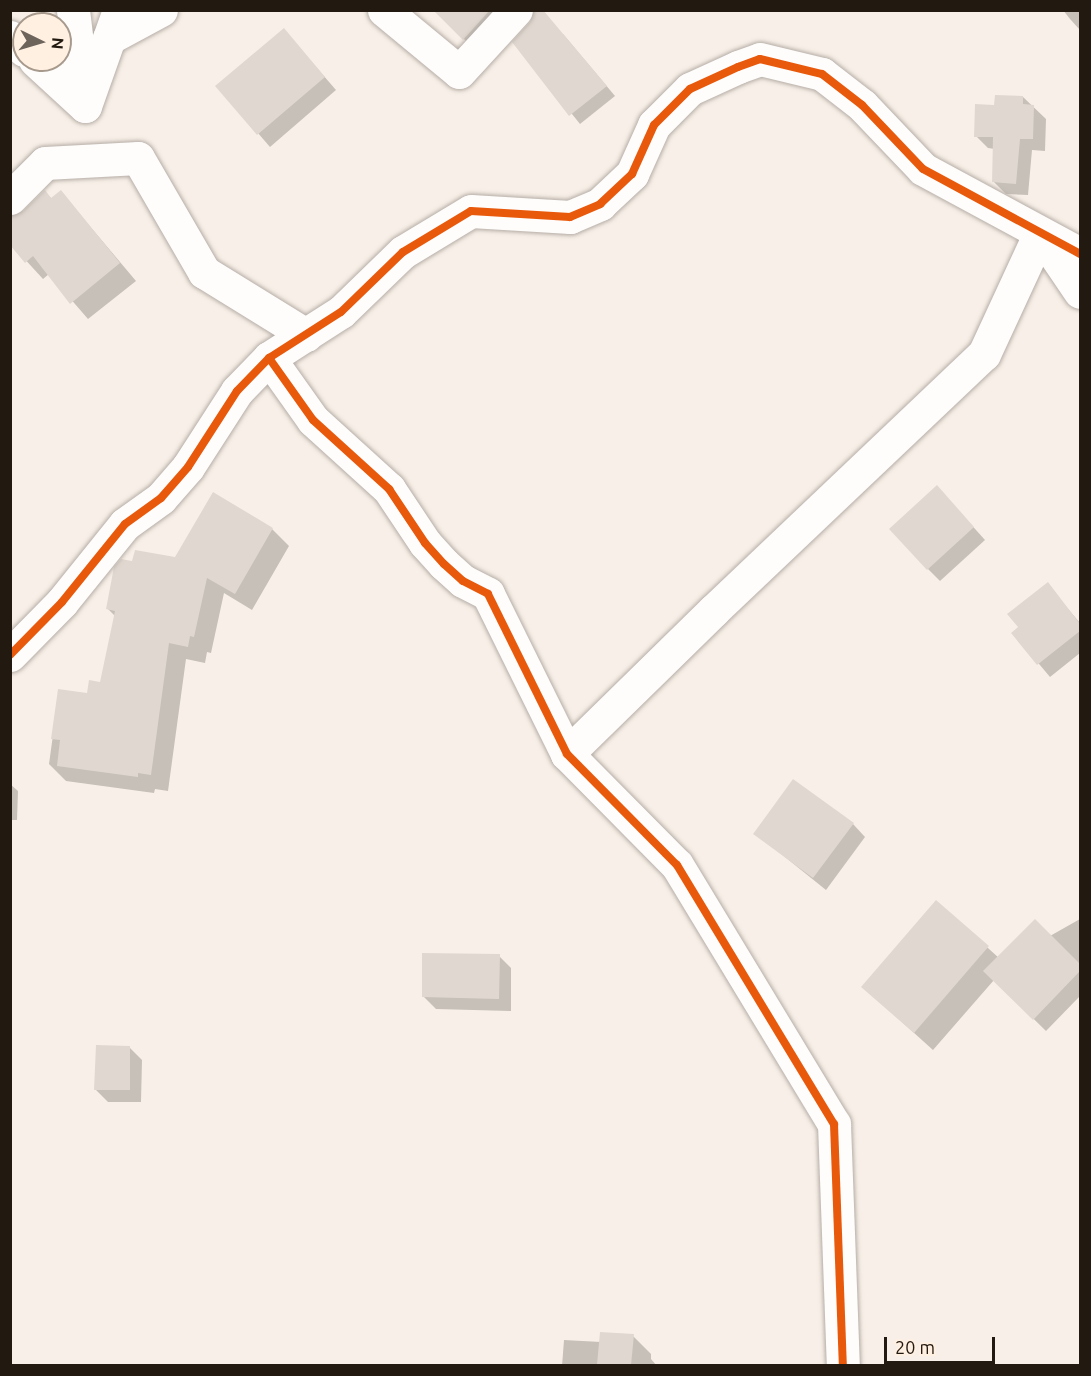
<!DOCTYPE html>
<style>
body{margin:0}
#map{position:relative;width:1091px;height:1376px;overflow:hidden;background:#f8f0e8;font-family:Ubuntu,sans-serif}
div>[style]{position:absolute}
.shadow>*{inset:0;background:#0003}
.building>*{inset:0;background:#e0d8d0}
.roads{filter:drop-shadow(0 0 2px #b5ada6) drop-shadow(0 0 2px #b5ada6)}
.street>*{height:33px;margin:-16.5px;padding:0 16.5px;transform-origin:16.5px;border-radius:16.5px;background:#fefdfc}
.cycleway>*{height:8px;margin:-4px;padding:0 4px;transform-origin:4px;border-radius:4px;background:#e8590c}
span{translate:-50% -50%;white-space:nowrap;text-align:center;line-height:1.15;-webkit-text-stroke:4.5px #fff0e1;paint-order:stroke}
.frame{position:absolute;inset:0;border:12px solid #221910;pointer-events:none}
.north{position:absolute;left:12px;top:12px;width:60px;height:60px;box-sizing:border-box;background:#fff0e1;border:2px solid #a79a8d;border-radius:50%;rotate:95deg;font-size:16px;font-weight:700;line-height:24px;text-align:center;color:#221910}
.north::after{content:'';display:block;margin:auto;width:21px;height:27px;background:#6d645c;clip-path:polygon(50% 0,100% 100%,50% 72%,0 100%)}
.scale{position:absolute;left:884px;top:1337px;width:111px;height:27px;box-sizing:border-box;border:3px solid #221910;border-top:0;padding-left:8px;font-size:18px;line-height:21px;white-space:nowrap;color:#221910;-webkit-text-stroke:4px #fff0e1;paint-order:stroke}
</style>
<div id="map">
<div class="shadow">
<i style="clip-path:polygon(435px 10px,515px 10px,476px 51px)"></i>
<i style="clip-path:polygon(1063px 10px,1080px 10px,1080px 30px,1070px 19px)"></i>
<i style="clip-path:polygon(284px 30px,336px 90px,270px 147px,217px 86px)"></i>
<i style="clip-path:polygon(563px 34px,615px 96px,580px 124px,514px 42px)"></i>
<i style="clip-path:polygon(1023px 97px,1046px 119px,1045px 151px,1032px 150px,1028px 195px,1006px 194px,994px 182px,995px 149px,988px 148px,976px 136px,996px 107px)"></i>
<i style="clip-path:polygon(45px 192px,52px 199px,61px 192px,136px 281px,88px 319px,49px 274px,43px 279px,10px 243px,24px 213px)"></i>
<i style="clip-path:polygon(949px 500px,985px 540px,940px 581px,928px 569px)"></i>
<i style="clip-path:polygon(272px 529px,289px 546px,252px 610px,224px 593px,211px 653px,207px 652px,205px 663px,186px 659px,168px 791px,155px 789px,154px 793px,66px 781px,49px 764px,59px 691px,88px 695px,101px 683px,115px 616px,107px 608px,134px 563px,176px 559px)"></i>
<i style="clip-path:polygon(1047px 584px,1080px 623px,1080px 653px,1050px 677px,1013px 633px,1021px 628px)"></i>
<i style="clip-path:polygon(10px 784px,18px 791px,17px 820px,10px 820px)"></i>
<i style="clip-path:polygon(853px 824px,865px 837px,826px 890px,755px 833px)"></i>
<i style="clip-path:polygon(937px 902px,999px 958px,1050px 936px,1080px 919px,1080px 996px,1046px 1031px,994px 980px,933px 1050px,863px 987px)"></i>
<i style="clip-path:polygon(499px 956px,511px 968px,511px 1011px,436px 1009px,423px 996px)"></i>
<i style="clip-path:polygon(129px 1047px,142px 1060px,141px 1102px,108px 1102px,96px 1090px)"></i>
<i style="clip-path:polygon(633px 1336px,651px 1354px,651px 1359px,657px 1366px,562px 1366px,564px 1340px,601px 1342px)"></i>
</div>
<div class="building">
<i style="clip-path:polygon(433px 10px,490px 10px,463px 40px)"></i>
<i style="clip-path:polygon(534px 10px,543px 10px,607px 86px,569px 116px,512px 42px,530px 22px)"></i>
<i style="clip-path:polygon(284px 28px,325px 77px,257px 135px,215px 86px)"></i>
<i style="clip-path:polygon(995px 95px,1023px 96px,1023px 104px,1034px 105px,1033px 139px,1020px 139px,1016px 184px,992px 182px,993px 137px,974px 137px,975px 104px,994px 105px)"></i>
<i style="clip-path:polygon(45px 190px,51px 198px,61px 190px,120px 263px,70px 304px,33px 256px,25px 263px,10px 245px,10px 216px,23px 211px)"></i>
<i style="clip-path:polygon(937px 485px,974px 527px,927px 570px,889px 529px)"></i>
<i style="clip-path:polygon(213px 492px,273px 528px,235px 594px,207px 578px,194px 637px,190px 636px,188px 647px,169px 643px,151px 775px,138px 773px,138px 777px,57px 766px,60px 740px,51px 739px,58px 689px,87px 693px,89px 680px,100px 682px,115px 611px,106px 609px,114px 567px,121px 559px,132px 561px,135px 550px,175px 557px)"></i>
<i style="clip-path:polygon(1048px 582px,1080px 624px,1080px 631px,1037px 665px,1011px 633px,1018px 627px,1007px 614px)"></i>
<i style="clip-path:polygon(793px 779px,854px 823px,813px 878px,753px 834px)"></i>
<i style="clip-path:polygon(936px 900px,989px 946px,914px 1033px,861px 987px)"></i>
<i style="clip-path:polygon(1035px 919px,1080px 964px,1080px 971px,1033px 1020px,983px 971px)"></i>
<i style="clip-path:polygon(422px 953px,500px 954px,499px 999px,422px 997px)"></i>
<i style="clip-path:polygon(96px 1045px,130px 1046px,130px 1090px,94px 1090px)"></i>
<i style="clip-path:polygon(600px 1332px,634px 1334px,631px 1365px,597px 1365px)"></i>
</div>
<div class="roads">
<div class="street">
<i style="left:73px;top:10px;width:92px;rotate:83.1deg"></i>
<i style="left:384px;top:10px;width:97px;rotate:39.6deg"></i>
<i style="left:459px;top:72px;width:84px;rotate:-47.4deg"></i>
<i style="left:10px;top:37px;width:19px;rotate:43deg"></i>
<i style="left:109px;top:38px;width:59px;rotate:-28.3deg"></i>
<i style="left:35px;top:60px;width:68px;rotate:42.6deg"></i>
<i style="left:85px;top:106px;width:102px;rotate:-70.5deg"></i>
<i style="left:10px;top:198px;width:49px;rotate:-45deg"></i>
<i style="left:45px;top:163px;width:93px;rotate:-3.1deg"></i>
<i style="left:138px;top:158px;width:132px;rotate:59.9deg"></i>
<i style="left:204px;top:272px;width:120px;rotate:31.7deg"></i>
<i style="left:269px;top:358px;width:76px;rotate:54.6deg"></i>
<i style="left:313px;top:420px;width:103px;rotate:42.2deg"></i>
<i style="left:389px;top:489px;width:65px;rotate:56.3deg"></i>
<i style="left:425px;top:543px;width:28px;rotate:48deg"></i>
<i style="left:444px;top:564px;width:25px;rotate:42deg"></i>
<i style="left:463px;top:581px;width:28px;rotate:27deg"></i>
<i style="left:488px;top:594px;width:178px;rotate:63.7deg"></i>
<i style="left:567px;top:754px;width:156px;rotate:45.3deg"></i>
<i style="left:677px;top:865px;width:303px;rotate:58.8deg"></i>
<i style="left:834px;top:1124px;width:242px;rotate:87.9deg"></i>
<i style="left:10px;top:655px;width:74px;rotate:-45.5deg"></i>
<i style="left:62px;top:602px;width:100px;rotate:-51.1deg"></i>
<i style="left:125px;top:524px;width:44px;rotate:-35.8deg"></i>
<i style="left:161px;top:498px;width:41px;rotate:-48.9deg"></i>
<i style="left:188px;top:467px;width:90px;rotate:-57.2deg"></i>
<i style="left:237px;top:391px;width:46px;rotate:-45.9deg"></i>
<i style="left:269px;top:358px;width:85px;rotate:-32.6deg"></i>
<i style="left:341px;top:312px;width:86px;rotate:-44.1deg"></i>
<i style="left:403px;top:252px;width:79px;rotate:-31.1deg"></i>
<i style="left:471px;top:211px;width:99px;rotate:3.5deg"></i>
<i style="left:570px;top:217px;width:33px;rotate:-23deg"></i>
<i style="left:600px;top:204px;width:44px;rotate:-43.2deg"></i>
<i style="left:632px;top:174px;width:54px;rotate:-65.8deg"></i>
<i style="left:654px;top:125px;width:51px;rotate:-45deg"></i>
<i style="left:690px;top:89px;width:53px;rotate:-24.6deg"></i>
<i style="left:738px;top:67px;width:23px;rotate:-20deg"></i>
<i style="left:760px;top:59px;width:64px;rotate:13.6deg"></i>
<i style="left:822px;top:74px;width:51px;rotate:37.8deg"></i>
<i style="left:862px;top:105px;width:88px;rotate:46.4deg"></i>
<i style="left:923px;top:169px;width:179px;rotate:28.4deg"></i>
<i style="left:567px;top:754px;width:206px;rotate:-44.4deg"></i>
<i style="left:714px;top:610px;width:372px;rotate:-43.5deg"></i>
<i style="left:984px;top:354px;width:133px;rotate:-65.2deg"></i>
<i style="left:1040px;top:233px;width:71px;rotate:55.9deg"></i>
</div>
</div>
<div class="cycleway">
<i style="left:269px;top:358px;width:76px;rotate:54.6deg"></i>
<i style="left:313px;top:420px;width:103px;rotate:42.2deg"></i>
<i style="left:389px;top:489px;width:65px;rotate:56.3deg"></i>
<i style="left:425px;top:543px;width:28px;rotate:48deg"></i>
<i style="left:444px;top:564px;width:25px;rotate:42deg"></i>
<i style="left:463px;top:581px;width:28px;rotate:27deg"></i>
<i style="left:488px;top:594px;width:178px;rotate:63.7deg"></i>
<i style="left:567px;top:754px;width:156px;rotate:45.3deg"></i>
<i style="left:677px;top:865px;width:303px;rotate:58.8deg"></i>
<i style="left:834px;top:1124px;width:242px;rotate:87.9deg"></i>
<i style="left:10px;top:655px;width:74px;rotate:-45.5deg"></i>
<i style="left:62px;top:602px;width:100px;rotate:-51.1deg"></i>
<i style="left:125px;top:524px;width:44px;rotate:-35.8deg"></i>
<i style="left:161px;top:498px;width:41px;rotate:-48.9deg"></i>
<i style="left:188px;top:467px;width:90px;rotate:-57.2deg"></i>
<i style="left:237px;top:391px;width:46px;rotate:-45.9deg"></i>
<i style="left:269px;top:358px;width:85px;rotate:-32.6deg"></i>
<i style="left:341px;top:312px;width:86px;rotate:-44.1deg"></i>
<i style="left:403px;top:252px;width:79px;rotate:-31.1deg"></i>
<i style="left:471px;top:211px;width:99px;rotate:3.5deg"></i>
<i style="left:570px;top:217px;width:33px;rotate:-23deg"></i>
<i style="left:600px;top:204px;width:44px;rotate:-43.2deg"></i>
<i style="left:632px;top:174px;width:54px;rotate:-65.8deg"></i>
<i style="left:654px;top:125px;width:51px;rotate:-45deg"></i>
<i style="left:690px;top:89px;width:53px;rotate:-24.6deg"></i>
<i style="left:738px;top:67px;width:23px;rotate:-20deg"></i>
<i style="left:760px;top:59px;width:64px;rotate:13.6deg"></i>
<i style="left:822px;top:74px;width:51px;rotate:37.8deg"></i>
<i style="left:862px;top:105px;width:88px;rotate:46.4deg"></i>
<i style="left:923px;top:169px;width:179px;rotate:28.4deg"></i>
</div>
<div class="frame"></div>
<div class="north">N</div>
<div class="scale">20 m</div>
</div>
